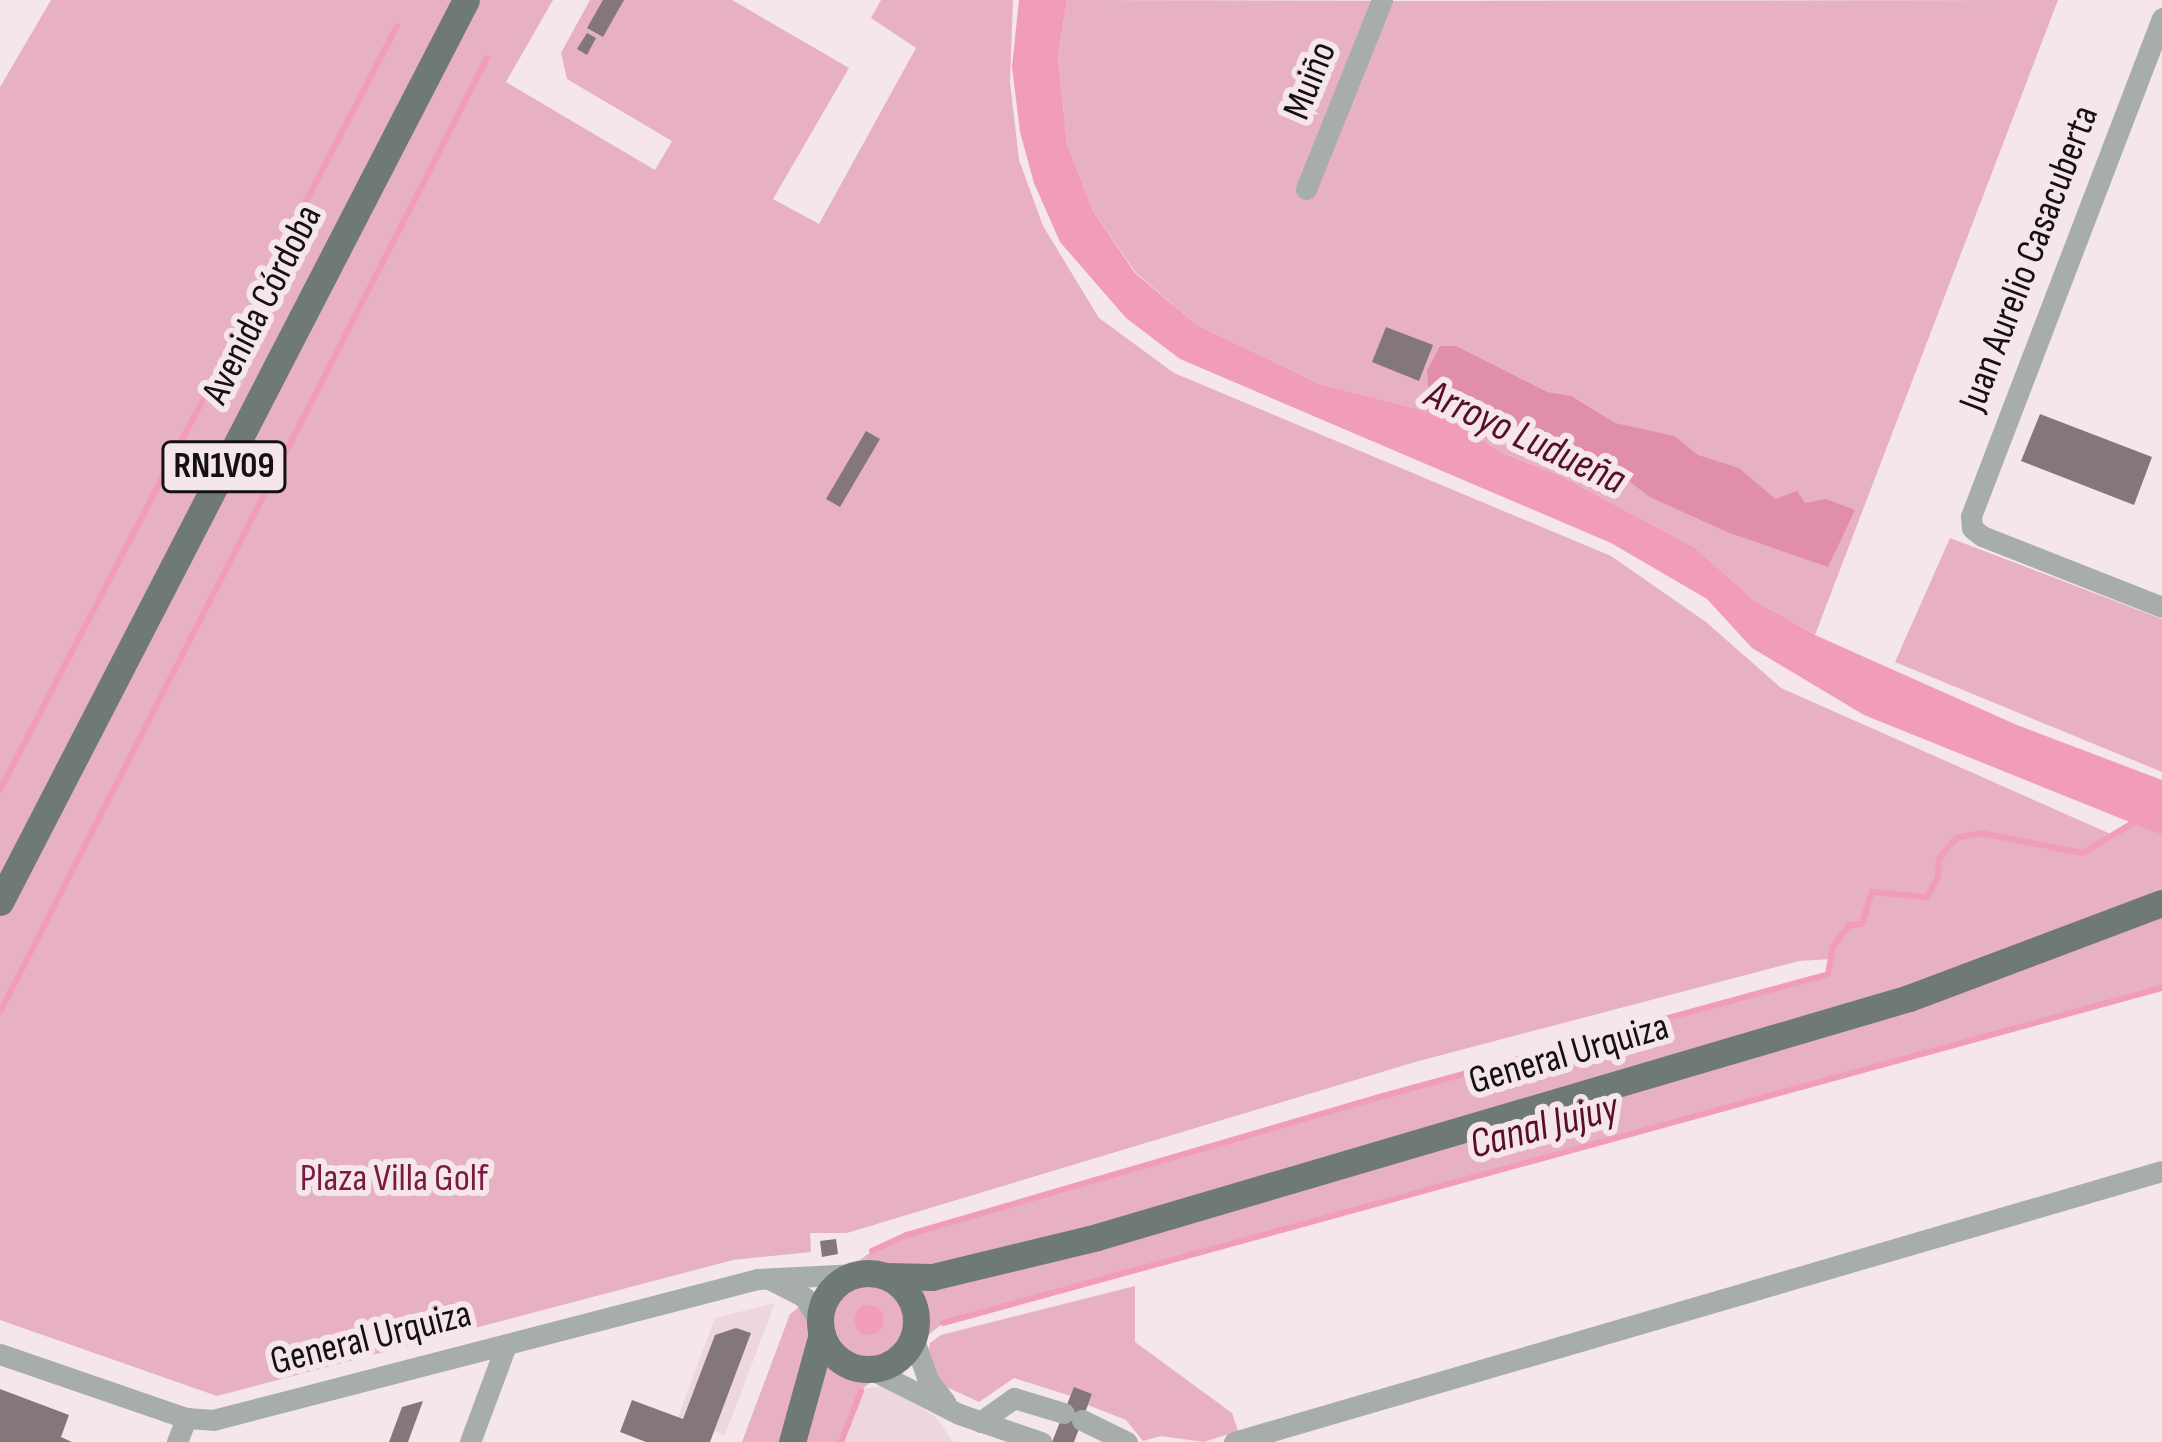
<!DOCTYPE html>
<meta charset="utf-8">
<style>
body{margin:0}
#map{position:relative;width:2162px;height:1442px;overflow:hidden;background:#f4e6e9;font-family:"Sofia Sans Condensed",sans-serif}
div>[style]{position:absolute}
.built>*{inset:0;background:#edd6dc}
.green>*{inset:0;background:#e7b1c1}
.forest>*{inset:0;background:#e18ea8}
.water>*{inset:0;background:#f19db7}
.round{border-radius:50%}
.stream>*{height:6px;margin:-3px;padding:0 3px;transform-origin:3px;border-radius:3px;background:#f19db7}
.building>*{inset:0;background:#84777b}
.minor>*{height:21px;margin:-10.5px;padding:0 10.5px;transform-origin:10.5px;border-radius:10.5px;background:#a7adaa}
.major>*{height:27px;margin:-13.5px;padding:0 13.5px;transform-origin:13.5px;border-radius:13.5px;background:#707a75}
.major>.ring{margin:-13.5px;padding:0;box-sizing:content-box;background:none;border:27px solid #707a75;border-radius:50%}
span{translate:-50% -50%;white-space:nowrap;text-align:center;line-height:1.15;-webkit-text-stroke:12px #f4e6e9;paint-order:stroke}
.shield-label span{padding:3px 9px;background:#f4e6e9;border:3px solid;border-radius:9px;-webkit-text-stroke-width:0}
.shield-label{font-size:36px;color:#151112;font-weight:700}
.street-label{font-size:39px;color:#151112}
.park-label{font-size:39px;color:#7a1a43}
.water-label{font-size:42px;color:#570e2e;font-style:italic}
</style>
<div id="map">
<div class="built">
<i style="clip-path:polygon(775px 1303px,725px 1435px,678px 1417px,715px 1318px)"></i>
<i style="clip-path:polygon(883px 1386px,935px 1416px,953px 1442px,831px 1442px,850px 1390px)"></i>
</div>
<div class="green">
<i style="clip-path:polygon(51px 0,553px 0,506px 82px,655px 170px,672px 141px,567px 79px,561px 53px,590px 0,732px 0,849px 68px,773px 199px,819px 224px,916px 48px,871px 18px,881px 0,1013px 0,1010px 82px,1019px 160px,1043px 226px,1099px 318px,1174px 373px,1611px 556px,1706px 622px,1781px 688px,2113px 835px,2135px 823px,2162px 835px,2162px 988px,943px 1323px,861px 1390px,841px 1442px,742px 1442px,790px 1314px,872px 1251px,907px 1235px,1383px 1096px,1828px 975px,1831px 959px,1799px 961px,1415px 1062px,847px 1233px,810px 1233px,811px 1252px,733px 1260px,217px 1396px,0 1320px,0 87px)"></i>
<i style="clip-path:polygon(1067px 0,1412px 1px,2058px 0,1815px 635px,1754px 600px,1694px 547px,1559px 475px,1502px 453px,1445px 416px,1320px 384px,1197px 325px,1136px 273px,1093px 211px,1067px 144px,1058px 56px)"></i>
<i style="clip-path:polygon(1950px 538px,2162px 619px,2162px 772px,1895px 662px)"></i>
<i style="clip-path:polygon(1135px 1286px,1135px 1342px,1232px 1413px,1238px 1431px,1204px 1442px,1161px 1436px,1143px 1441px,1126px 1420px,1088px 1405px,1092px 1394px,1071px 1396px,1014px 1378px,979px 1402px,938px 1383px,928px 1353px,930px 1343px,941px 1335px)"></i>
</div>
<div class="forest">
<i style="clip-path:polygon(1440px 346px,1456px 346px,1547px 392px,1571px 396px,1615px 423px,1674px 436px,1698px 455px,1739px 468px,1775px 499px,1797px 491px,1805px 503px,1826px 499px,1855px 510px,1828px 567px,1727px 532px,1650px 497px,1618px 473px,1495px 434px,1429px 393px,1427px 371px)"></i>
</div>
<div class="water">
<i style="clip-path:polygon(1019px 0,1067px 0,1058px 56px,1067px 144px,1093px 211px,1135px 273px,1197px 325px,1320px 384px,1445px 416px,1502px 453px,1559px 475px,1694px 547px,1754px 600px,1815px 635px,2017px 725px,2162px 780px,2162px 835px,1864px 715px,1752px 648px,1707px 599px,1611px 543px,1180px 359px,1126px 318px,1060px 242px,1034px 183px,1020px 132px,1012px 67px)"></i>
<i class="round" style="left:854px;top:1305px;width:30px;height:30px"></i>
</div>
<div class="stream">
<i style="left:0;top:790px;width:861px;rotate:-62.54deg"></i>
<i style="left:0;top:1012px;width:1071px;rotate:-62.96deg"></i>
<i style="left:872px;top:1251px;width:38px;rotate:-25deg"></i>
<i style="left:907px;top:1235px;width:496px;rotate:-16.3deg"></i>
<i style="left:1383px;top:1096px;width:461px;rotate:-15.3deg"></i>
<i style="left:1828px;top:974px;width:27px;rotate:-80deg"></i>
<i style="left:1833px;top:947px;width:27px;rotate:-54deg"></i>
<i style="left:1849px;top:925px;width:13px;rotate:-4deg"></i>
<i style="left:1862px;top:924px;width:34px;rotate:-73deg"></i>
<i style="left:1872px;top:892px;width:55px;rotate:5.2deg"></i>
<i style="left:1927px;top:897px;width:23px;rotate:-61deg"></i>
<i style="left:1938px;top:877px;width:18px;rotate:-87deg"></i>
<i style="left:1939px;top:859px;width:27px;rotate:-51deg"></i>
<i style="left:1956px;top:838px;width:25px;rotate:-11deg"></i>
<i style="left:1981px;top:833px;width:104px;rotate:11.1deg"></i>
<i style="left:2083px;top:853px;width:68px;rotate:-31.1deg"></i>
<i style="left:943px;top:1323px;width:1264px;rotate:-15.37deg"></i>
<i style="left:841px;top:1442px;width:55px;rotate:-68.6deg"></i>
</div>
<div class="building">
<i style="clip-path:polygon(603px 0,624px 0,603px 37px,587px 28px)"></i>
<i style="clip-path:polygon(587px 33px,596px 38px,587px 55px,577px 49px)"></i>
<i style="clip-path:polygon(1386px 327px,1433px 345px,1419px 381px,1372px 362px)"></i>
<i style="clip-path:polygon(2040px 414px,2152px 457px,2134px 505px,2021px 461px)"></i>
<i style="clip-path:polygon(866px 431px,880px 439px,840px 507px,826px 499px)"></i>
<i style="clip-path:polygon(836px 1239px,838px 1254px,822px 1257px,820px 1241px)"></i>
<i style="clip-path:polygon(736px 1328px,751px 1333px,710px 1442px,646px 1442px,620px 1432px,632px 1400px,683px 1419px,715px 1335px)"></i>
<i style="clip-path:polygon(1074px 1387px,1092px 1394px,1074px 1442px,1052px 1442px)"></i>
<i style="clip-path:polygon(0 1389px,69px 1415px,61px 1437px,72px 1442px,0 1442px)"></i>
<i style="clip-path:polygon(423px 1401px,408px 1442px,389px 1442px,402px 1407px)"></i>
</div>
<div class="minor">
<i style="left:2162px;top:18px;width:533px;rotate:110.98deg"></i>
<i style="left:1971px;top:516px;width:12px;rotate:85deg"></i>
<i style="left:1972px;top:528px;width:13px;rotate:39deg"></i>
<i style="left:1982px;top:536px;width:193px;rotate:21.5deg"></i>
<i style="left:1306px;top:189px;width:204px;rotate:-68.1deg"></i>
<i style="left:771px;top:1280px;width:37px;rotate:27deg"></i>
<i style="left:804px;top:1297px;width:31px;rotate:58deg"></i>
<i style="left:913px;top:1337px;width:46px;rotate:70.8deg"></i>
<i style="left:928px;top:1380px;width:28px;rotate:52deg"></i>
<i style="left:0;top:1354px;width:197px;rotate:19deg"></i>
<i style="left:186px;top:1418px;width:27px;rotate:4deg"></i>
<i style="left:213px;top:1420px;width:563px;rotate:-14.51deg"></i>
<i style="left:758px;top:1279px;width:99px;rotate:-2.9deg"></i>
<i style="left:870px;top:1369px;width:100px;rotate:26.8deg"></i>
<i style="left:959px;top:1414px;width:87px;rotate:18.9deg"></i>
<i style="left:1082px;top:1420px;width:50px;rotate:26.1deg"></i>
<i style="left:980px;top:1422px;width:42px;rotate:-35.2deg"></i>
<i style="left:1014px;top:1398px;width:52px;rotate:16.7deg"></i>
<i style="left:177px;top:1442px;width:26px;rotate:-69deg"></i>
<i style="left:470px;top:1442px;width:103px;rotate:-69.6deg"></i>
<i style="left:1234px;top:1442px;width:967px;rotate:-16.28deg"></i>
</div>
<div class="major">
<i style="left:0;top:902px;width:1015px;rotate:-62.68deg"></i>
<i class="ring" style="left:820px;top:1273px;width:69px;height:69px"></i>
<i style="left:886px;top:1276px;width:46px;rotate:1.2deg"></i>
<i style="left:932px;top:1277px;width:170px;rotate:-13.6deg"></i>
<i style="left:1097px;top:1237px;width:846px;rotate:-16.4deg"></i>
<i style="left:1909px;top:998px;width:270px;rotate:-20.6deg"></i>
<i style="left:792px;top:1442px;width:112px;rotate:-74.5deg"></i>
</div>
<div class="shield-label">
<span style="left:224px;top:467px">RN1V09</span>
</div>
<div class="street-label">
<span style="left:1311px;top:81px;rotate:-68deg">Muiño</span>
<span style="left:2030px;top:259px;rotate:-69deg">Juan Aurelio Casacuberta</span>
<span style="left:263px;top:305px;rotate:-63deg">Avenida Córdoba</span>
<span style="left:1569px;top:1055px;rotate:-16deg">General Urquiza</span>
<span style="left:371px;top:1339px;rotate:-14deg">General Urquiza</span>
</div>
<div class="park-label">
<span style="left:394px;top:1179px">Plaza Villa Golf</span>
</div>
<div class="water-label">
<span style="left:1525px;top:438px;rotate:25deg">Arroyo Ludueña</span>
<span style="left:1544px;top:1127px;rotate:-15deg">Canal Jujuy</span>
</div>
</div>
